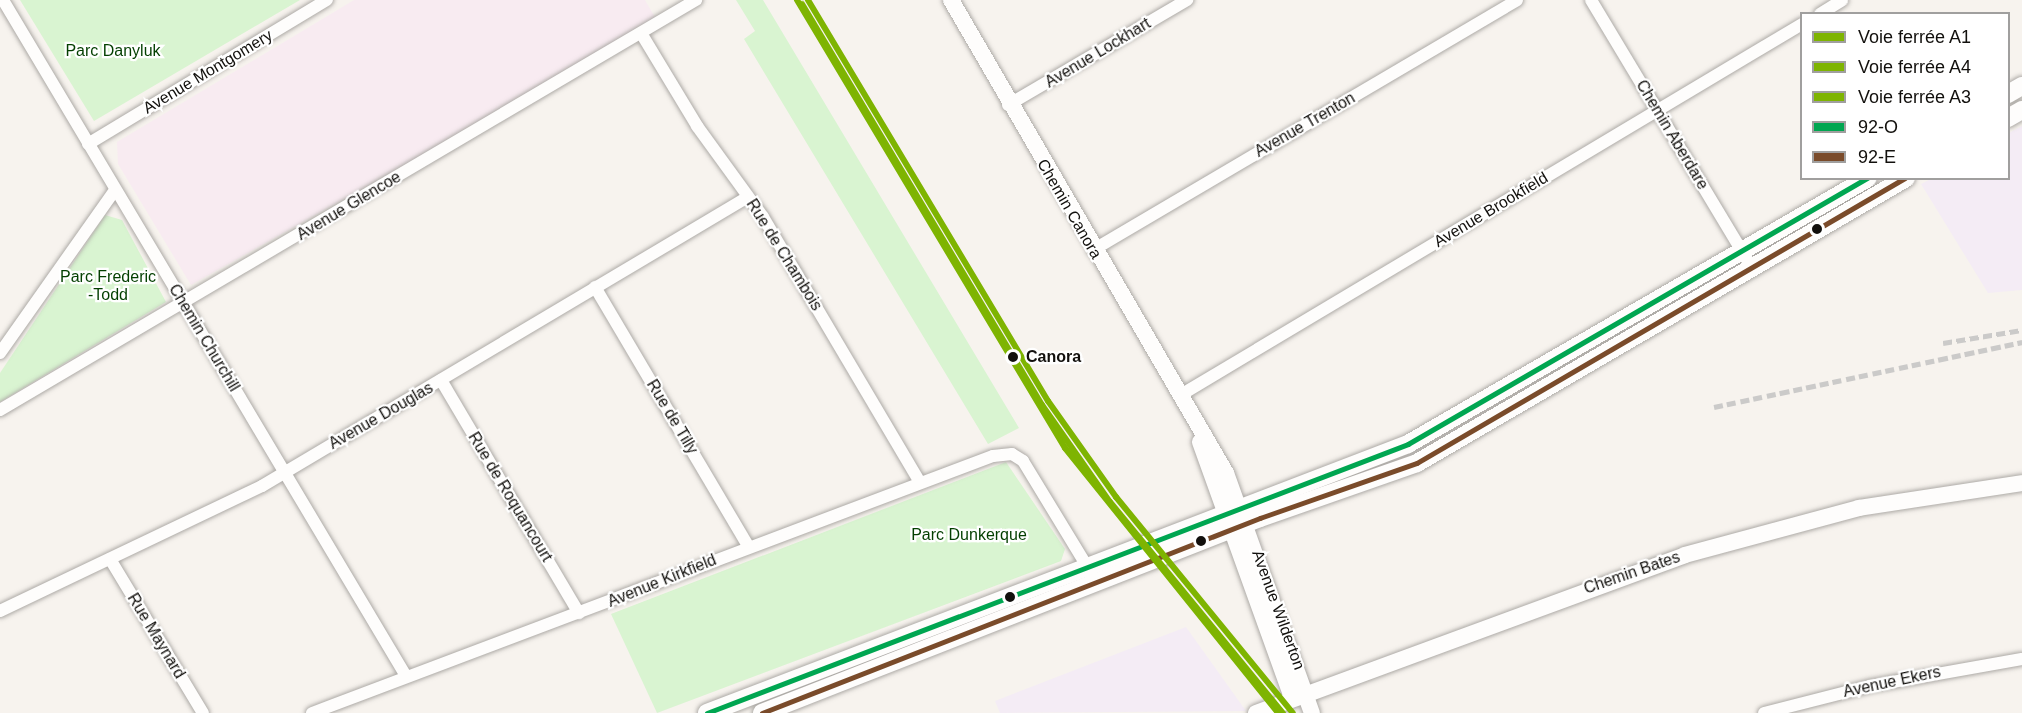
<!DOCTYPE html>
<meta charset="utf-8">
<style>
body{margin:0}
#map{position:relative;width:2022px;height:713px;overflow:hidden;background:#f7f3ee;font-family:Arial,sans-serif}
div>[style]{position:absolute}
.industrial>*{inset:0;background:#f4ecf5}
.education>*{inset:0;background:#f8ebf1}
.green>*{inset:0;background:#d9f4d1}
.roads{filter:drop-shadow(0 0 2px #adaaa6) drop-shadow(0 0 2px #adaaa6)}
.minor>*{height:12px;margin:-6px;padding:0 6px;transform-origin:6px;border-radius:6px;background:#fefdfc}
.tertiary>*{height:16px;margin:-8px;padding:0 8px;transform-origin:8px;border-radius:8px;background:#fefdfc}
.secondary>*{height:18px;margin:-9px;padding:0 9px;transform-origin:9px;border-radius:9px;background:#fefdfc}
.rail>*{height:4.5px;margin-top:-2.25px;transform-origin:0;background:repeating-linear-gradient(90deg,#cbcac9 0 9px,transparent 0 13.5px)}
.bus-1>*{height:4.5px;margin:-2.25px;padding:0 2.25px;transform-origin:2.25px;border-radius:2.25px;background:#00a651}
.bus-2>*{height:4.5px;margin:-2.25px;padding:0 2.25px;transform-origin:2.25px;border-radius:2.25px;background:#7a4b2a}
.rail-1>*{height:6px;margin:-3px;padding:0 3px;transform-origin:3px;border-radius:3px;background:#7eb401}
.rail-2>*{height:6px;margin:-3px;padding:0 3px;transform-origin:3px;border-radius:3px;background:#7eb401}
.rail-3>*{height:6px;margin:-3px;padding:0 3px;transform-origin:3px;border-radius:3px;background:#7eb401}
.dots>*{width:16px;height:16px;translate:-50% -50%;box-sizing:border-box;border:3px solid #fff;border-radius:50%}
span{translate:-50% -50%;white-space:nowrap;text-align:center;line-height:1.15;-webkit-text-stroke:4.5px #fff;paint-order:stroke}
.park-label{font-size:16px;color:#033f00}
.street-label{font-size:16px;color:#12100d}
.stop-label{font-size:16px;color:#12100d;font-weight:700}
.left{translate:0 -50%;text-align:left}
.legend{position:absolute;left:1800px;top:12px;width:210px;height:168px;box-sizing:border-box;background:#fff;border:2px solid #a09f9e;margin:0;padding:8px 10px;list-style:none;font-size:18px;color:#12100d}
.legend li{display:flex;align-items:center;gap:12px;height:30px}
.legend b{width:30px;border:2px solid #a09f9e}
</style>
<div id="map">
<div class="industrial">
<i style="clip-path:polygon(2022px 126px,2022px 290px,1988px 293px,1921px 184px,1931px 179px,2008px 178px,2009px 133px)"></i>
<i style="clip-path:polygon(1186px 627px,1246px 711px,1000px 713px,995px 701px)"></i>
</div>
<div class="education">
<i style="clip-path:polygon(354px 0,645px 0,656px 19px,650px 27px,191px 285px,118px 164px,117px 142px)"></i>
</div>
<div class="green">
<i style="clip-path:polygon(20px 0,300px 0,94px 121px)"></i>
<i style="clip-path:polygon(736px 0,763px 0,1019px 428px,988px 444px,744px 39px,755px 31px)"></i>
<i style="clip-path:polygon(105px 215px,122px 220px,166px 302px,0 402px,0 373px)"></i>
<i style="clip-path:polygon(1006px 462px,1065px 549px,1061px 561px,657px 713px,611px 614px)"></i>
</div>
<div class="roads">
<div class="minor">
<i style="left:3px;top:0;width:787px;rotate:59.2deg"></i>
<i style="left:1591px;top:0;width:315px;rotate:59deg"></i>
<i style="left:1820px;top:14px;width:26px;rotate:-32deg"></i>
<i style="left:641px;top:33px;width:109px;rotate:58.9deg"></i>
<i style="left:697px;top:126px;width:112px;rotate:54deg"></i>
<i style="left:763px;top:217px;width:308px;rotate:59.4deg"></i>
<i style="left:1008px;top:105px;width:208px;rotate:-30.4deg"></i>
<i style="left:88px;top:144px;width:279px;rotate:-31.1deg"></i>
<i style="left:1093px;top:250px;width:492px;rotate:-30.5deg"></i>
<i style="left:595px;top:287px;width:302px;rotate:59.4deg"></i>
<i style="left:0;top:353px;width:199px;rotate:-54.8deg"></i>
<i style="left:441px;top:380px;width:271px;rotate:59.4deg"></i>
<i style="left:1179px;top:396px;width:726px;rotate:-30.84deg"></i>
<i style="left:0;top:410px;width:808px;rotate:-30.5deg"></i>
<i style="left:110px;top:559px;width:180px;rotate:58.9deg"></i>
<i style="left:0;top:611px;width:290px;rotate:-25.5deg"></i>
<i style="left:262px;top:486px;width:565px;rotate:-30.74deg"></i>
<i style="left:312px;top:713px;width:728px;rotate:-20.68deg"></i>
<i style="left:993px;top:456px;width:19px;rotate:-6deg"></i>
<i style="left:1012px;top:454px;width:13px;rotate:32deg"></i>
<i style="left:1023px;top:461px;width:131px;rotate:58.7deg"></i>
<i style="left:1764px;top:713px;width:109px;rotate:-14.3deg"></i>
<i style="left:1870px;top:686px;width:154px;rotate:-10.1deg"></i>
</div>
<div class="tertiary">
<i style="left:951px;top:0;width:547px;rotate:59.83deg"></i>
<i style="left:1226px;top:473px;width:255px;rotate:70.3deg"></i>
<i style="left:1200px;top:442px;width:272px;rotate:70.2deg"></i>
<i style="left:1256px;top:713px;width:457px;rotate:-20.2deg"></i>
<i style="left:1685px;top:555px;width:180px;rotate:-15.1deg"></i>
<i style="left:1859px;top:508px;width:165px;rotate:-8.7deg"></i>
</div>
<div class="secondary">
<i style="left:2008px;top:94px;width:16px;rotate:-30deg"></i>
<i style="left:2008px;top:118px;width:16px;rotate:-30deg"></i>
<i style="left:707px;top:713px;width:751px;rotate:-20.99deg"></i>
<i style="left:1408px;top:444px;width:531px;rotate:-30.04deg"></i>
<i style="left:762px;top:713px;width:535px;rotate:-21.38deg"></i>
<i style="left:1260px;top:518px;width:166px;rotate:-19.3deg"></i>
<i style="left:1417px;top:463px;width:566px;rotate:-30.23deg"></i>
</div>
</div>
<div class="rail">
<i style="left:1943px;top:343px;width:80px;rotate:-9.3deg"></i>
<i style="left:1714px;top:407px;width:315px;rotate:-11.9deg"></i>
</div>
<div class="bus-1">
<i style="left:707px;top:713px;width:751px;rotate:-20.99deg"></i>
<i style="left:1408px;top:444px;width:531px;rotate:-30.09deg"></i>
</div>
<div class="bus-2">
<i style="left:762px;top:713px;width:535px;rotate:-21.38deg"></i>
<i style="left:1260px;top:518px;width:166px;rotate:-19.3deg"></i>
<i style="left:1417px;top:463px;width:565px;rotate:-30.29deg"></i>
</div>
<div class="rail-1">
<i style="left:797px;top:0;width:522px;rotate:59.11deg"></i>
<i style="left:1065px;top:448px;width:340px;rotate:51.2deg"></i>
</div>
<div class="rail-2">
<i style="left:808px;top:0;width:467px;rotate:59.1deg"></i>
<i style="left:1048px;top:401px;width:118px;rotate:54.7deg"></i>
<i style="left:1116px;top:497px;width:279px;rotate:50.7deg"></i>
</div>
<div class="rail-3">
<i style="left:802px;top:4px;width:467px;rotate:59.1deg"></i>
<i style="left:1042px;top:405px;width:118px;rotate:55deg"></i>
<i style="left:1110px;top:502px;width:273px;rotate:50.7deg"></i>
</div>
<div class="dots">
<i style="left:1817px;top:229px;background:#12100d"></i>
<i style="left:1013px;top:357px;background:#12100d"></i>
<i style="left:1201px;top:541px;background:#12100d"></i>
<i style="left:1010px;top:597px;background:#12100d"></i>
</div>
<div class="park-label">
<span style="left:113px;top:51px">Parc Danyluk</span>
<span style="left:108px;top:286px">Parc Frederic<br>-Todd</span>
<span style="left:969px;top:535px">Parc Dunkerque</span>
</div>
<div class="street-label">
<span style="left:1098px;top:53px;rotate:-31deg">Avenue Lockhart</span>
<span style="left:208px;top:72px;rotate:-31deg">Avenue Montgomery</span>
<span style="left:1305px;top:125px;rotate:-30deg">Avenue Trenton</span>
<span style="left:1672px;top:135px;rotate:59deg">Chemin Aberdare</span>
<span style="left:349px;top:206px;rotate:-31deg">Avenue Glencoe</span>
<span style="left:1069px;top:209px;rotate:60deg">Chemin Canora</span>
<span style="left:1491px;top:210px;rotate:-31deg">Avenue Brookfield</span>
<span style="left:784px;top:255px;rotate:58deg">Rue de Chambois</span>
<span style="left:204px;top:338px;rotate:59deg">Chemin Churchill</span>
<span style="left:381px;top:416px;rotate:-30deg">Avenue Douglas</span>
<span style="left:672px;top:417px;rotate:59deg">Rue de Tilly</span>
<span style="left:510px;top:497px;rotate:59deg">Rue de Roquancourt</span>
<span style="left:1632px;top:573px;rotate:-19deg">Chemin Bates</span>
<span style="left:662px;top:581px;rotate:-22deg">Avenue Kirkfield</span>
<span style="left:1278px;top:610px;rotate:70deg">Avenue Wilderton</span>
<span style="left:156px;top:636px;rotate:59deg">Rue Maynard</span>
<span style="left:1892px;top:682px;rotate:-12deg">Avenue Ekers</span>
</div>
<div class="stop-label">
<span class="left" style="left:1026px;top:357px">Canora</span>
</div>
<ul class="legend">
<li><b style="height:8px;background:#7eb401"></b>Voie ferrée A1</li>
<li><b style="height:8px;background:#7eb401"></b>Voie ferrée A4</li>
<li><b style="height:8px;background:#7eb401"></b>Voie ferrée A3</li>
<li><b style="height:8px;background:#00a651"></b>92-O</li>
<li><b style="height:8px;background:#7a4b2a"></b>92-E</li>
</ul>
</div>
